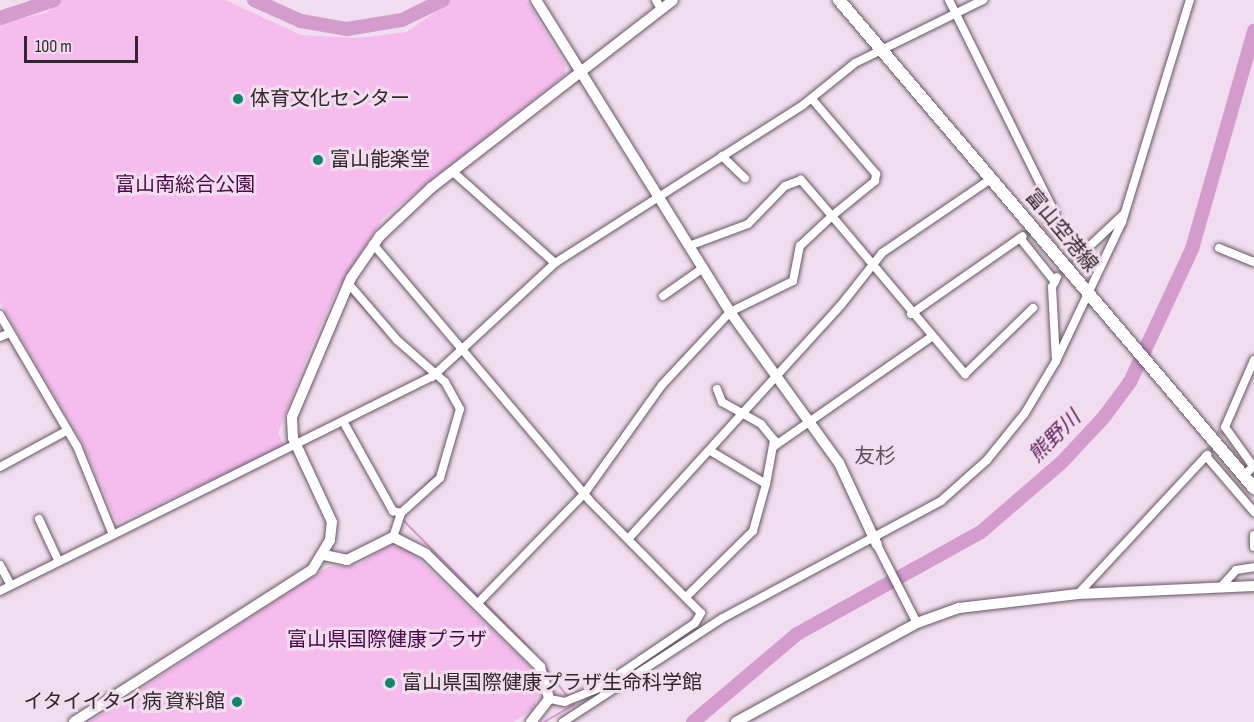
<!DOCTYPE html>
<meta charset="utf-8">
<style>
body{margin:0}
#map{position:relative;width:1254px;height:722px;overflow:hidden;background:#f0dded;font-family:"Sofia Sans Condensed","Noto Sans JP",sans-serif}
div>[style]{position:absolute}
.green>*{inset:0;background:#f5bced}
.stream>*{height:2px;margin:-1px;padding:0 1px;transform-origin:1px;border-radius:1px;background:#d49bcd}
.river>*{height:14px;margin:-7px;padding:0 7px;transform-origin:7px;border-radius:7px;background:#d49bcd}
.street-tunnel>*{height:8px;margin-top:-4px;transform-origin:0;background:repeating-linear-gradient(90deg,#cab9c7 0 8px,transparent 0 12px)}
.roads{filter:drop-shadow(0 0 2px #675765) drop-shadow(0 0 2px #675765)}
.street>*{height:8px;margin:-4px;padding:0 4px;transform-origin:4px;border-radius:4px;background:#fff}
.secondary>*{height:10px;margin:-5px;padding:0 5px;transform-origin:5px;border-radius:5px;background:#fff}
.primary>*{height:12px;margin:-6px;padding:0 6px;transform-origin:6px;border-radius:6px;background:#fff}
.dots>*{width:16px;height:16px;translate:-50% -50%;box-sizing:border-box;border:3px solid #f0dded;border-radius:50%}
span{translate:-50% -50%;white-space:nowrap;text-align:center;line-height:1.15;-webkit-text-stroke:6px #f0dded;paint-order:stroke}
.poi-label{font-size:20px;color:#30282e}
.left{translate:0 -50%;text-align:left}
.right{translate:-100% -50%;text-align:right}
.park-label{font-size:20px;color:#4c0748}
.street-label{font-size:20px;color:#30282e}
.water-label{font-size:21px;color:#601e5b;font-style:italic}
.neighbourhood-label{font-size:21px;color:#60505e}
.scale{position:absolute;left:24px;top:36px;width:114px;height:27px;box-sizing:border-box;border:3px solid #30282e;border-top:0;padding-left:8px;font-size:18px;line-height:21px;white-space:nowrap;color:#30282e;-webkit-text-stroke:4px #f0dded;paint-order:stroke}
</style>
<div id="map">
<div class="green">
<i style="clip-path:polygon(60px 0,225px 0,301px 35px,358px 38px,407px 32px,452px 0,526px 0,565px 64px,565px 75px,383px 218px,335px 294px,311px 347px,278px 433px,285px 447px,117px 523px,82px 442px,0 302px,0 23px,46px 13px)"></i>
<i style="clip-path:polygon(387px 546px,406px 547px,531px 668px,539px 691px,534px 708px,514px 722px,90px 722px,328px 567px,359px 565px)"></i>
</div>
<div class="stream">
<i style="left:352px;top:295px;width:52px;rotate:48.1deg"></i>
<i style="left:433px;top:377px;width:15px;rotate:42deg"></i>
<i style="left:399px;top:512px;width:54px;rotate:-45deg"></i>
<i style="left:402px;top:519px;width:184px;rotate:45.4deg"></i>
<i style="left:544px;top:722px;width:34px;rotate:-30deg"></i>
<i style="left:574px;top:705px;width:49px;rotate:-127.6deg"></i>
</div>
<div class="river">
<i style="left:254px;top:0;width:51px;rotate:24.1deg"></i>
<i style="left:301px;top:21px;width:47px;rotate:9.9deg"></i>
<i style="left:347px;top:29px;width:56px;rotate:-9.3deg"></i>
<i style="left:402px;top:20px;width:46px;rotate:-26deg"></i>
<i style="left:0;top:18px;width:57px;rotate:-18.4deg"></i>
<i style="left:693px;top:722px;width:136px;rotate:-40.2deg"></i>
<i style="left:797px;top:634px;width:210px;rotate:-29deg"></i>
<i style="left:981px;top:532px;width:107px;rotate:-40.8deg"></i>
<i style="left:1062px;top:462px;width:62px;rotate:-47deg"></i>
<i style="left:1104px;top:417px;width:44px;rotate:-53.4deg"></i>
<i style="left:1130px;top:382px;width:147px;rotate:-65deg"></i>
<i style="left:1192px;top:249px;width:227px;rotate:-74.1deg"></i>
</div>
<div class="street-tunnel">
<i style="left:1023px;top:236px;width:30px;rotate:-28deg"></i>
<i style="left:1207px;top:455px;width:28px;rotate:-58deg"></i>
</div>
<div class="roads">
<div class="street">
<i style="left:656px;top:0;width:10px;rotate:61deg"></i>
<i style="left:949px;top:0;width:239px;rotate:63.6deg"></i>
<i style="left:1055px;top:214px;width:10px;rotate:127deg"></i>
<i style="left:1049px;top:222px;width:38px;rotate:45deg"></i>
<i style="left:1076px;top:249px;width:9px;rotate:84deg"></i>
<i style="left:1077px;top:258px;width:64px;rotate:-43.1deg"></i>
<i style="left:812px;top:99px;width:99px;rotate:49.5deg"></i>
<i style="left:876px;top:174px;width:7px;rotate:98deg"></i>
<i style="left:875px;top:181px;width:55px;rotate:140.9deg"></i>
<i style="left:832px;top:216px;width:207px;rotate:49.9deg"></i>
<i style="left:965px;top:374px;width:95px;rotate:-44.1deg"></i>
<i style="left:722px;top:156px;width:32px;rotate:44deg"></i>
<i style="left:452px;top:171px;width:138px;rotate:41.8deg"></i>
<i style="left:1020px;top:238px;width:56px;rotate:51.5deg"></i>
<i style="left:373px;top:244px;width:335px;rotate:49.8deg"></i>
<i style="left:589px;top:500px;width:159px;rotate:45.3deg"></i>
<i style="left:701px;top:613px;width:12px;rotate:121deg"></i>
<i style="left:695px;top:623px;width:116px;rotate:145.9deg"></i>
<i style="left:599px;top:688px;width:37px;rotate:158deg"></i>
<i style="left:565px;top:702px;width:16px;rotate:-169deg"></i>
<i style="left:1219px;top:248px;width:38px;rotate:22deg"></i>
<i style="left:348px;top:283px;width:75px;rotate:49.3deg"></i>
<i style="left:397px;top:340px;width:64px;rotate:41.2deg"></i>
<i style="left:445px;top:382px;width:31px;rotate:61deg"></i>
<i style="left:460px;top:409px;width:72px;rotate:106.2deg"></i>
<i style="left:440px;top:478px;width:52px;rotate:138.1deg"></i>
<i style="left:663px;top:296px;width:49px;rotate:-35deg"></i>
<i style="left:911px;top:314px;width:136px;rotate:-34.9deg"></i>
<i style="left:0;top:315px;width:152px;rotate:59.6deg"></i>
<i style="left:77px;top:446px;width:93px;rotate:67.9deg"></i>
<i style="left:0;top:337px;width:11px;rotate:-22deg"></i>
<i style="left:1056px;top:361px;width:74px;rotate:-93.1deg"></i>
<i style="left:1052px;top:287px;width:11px;rotate:-63deg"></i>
<i style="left:717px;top:389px;width:14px;rotate:69deg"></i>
<i style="left:722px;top:402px;width:45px;rotate:29.4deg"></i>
<i style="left:761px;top:424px;width:21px;rotate:51deg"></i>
<i style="left:774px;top:440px;width:45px;rotate:100.3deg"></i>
<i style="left:344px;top:423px;width:101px;rotate:60.9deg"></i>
<i style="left:393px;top:511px;width:8px;rotate:14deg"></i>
<i style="left:401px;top:513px;width:25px;rotate:108deg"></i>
<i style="left:773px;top:447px;width:193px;rotate:-34.8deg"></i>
<i style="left:1206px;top:456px;width:74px;rotate:49.4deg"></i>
<i style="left:0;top:467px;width:77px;rotate:-28.6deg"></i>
<i style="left:1244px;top:476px;width:13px;rotate:-48deg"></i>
<i style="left:1253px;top:466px;width:48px;rotate:-125.7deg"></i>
<i style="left:1225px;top:427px;width:73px;rotate:-66.6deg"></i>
<i style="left:39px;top:519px;width:45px;rotate:65.1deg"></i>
<i style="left:1254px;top:535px;width:12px;rotate:90deg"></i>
<i style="left:629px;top:538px;width:315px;rotate:-47.7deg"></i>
<i style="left:841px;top:305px;width:66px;rotate:-51.7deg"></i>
<i style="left:882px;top:253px;width:132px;rotate:-34.2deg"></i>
<i style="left:877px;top:545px;width:88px;rotate:62.9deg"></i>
<i style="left:0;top:565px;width:21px;rotate:62deg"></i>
<i style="left:1220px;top:588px;width:24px;rotate:-48deg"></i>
<i style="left:1236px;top:570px;width:18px;rotate:-9deg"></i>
<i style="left:0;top:591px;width:482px;rotate:-26.4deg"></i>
<i style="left:432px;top:377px;width:168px;rotate:-42.8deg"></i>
<i style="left:555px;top:263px;width:294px;rotate:-32.5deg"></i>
<i style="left:803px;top:105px;width:67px;rotate:-38.9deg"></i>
<i style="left:855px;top:63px;width:143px;rotate:-26.2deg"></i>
<i style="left:1078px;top:594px;width:190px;rotate:-47.1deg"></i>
<i style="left:686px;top:597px;width:94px;rotate:-44.6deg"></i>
<i style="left:753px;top:531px;width:49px;rotate:-74.5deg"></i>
<i style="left:766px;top:484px;width:66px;rotate:-149.2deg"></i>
<i style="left:477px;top:604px;width:153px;rotate:-45.8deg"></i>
<i style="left:584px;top:494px;width:134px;rotate:-54.4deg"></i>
<i style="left:662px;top:385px;width:100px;rotate:-47deg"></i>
<i style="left:730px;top:312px;width:70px;rotate:-26.2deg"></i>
<i style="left:793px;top:281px;width:36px;rotate:-79deg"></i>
<i style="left:800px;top:246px;width:44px;rotate:-43.2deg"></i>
<i style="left:832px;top:216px;width:48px;rotate:-130.7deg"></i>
<i style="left:801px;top:180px;width:17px;rotate:159deg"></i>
<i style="left:785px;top:186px;width:53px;rotate:134.2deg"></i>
<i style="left:748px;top:224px;width:63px;rotate:159.6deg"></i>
<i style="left:563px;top:722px;width:189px;rotate:-33.1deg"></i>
<i style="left:721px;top:619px;width:250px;rotate:-28.2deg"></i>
<i style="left:941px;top:501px;width:62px;rotate:-41.7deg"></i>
<i style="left:987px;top:460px;width:60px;rotate:-51deg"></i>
<i style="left:1025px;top:413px;width:61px;rotate:-59.2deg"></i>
<i style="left:1056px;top:361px;width:154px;rotate:-64.6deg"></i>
<i style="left:1122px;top:222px;width:232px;rotate:-73deg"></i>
</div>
<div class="secondary">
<i style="left:536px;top:0;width:367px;rotate:58.1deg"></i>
<i style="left:730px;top:312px;width:186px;rotate:54.2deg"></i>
<i style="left:839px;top:463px;width:90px;rotate:65.1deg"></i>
<i style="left:324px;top:555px;width:24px;rotate:12deg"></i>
<i style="left:347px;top:560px;width:51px;rotate:-26.6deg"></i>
<i style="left:393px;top:537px;width:37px;rotate:27deg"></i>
<i style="left:426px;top:554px;width:161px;rotate:44.7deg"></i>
<i style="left:540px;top:667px;width:33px;rotate:74deg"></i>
<i style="left:549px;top:699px;width:29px;rotate:128deg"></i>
<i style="left:74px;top:722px;width:282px;rotate:-32.6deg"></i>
<i style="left:312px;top:570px;width:35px;rotate:-59deg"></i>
<i style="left:330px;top:540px;width:18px;rotate:-84deg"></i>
<i style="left:332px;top:522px;width:93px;rotate:-114.9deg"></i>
<i style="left:293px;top:438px;width:21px;rotate:-93deg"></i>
<i style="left:292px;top:417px;width:151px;rotate:-67deg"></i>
<i style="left:351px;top:278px;width:51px;rotate:-55.4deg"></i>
<i style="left:380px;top:236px;width:70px;rotate:-43.3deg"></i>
<i style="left:431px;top:188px;width:306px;rotate:-37.8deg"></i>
<i style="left:736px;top:722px;width:206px;rotate:-28.7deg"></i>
<i style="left:917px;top:623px;width:45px;rotate:-19.7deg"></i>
<i style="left:959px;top:608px;width:120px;rotate:-6.7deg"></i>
<i style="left:1078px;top:594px;width:176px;rotate:-2.6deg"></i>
</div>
<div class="primary">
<i style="left:839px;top:0;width:641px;rotate:49.62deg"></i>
</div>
</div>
<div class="dots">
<i style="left:238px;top:99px;background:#0b886a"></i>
<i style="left:318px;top:160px;background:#0b886a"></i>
<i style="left:390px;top:683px;background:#0b886a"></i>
<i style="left:237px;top:702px;background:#0b886a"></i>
</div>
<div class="poi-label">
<span class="left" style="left:250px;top:99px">体育文化センター</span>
<span class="left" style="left:330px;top:160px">富山能楽堂</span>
<span class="left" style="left:402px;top:683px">富山県国際健康プラザ生命科学館</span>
<span class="right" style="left:225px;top:702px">イタイイタイ病 資料館</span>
</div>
<div class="park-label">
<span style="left:185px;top:185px">富山南総合公園</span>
<span style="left:387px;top:640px">富山県国際健康プラザ</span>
</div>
<div class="street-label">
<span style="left:1061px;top:231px;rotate:50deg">富山空港線</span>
</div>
<div class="water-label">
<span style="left:1055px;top:437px;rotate:-45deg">熊野川</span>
</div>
<div class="neighbourhood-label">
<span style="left:875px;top:457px">友杉</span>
</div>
<div class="scale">100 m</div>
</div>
